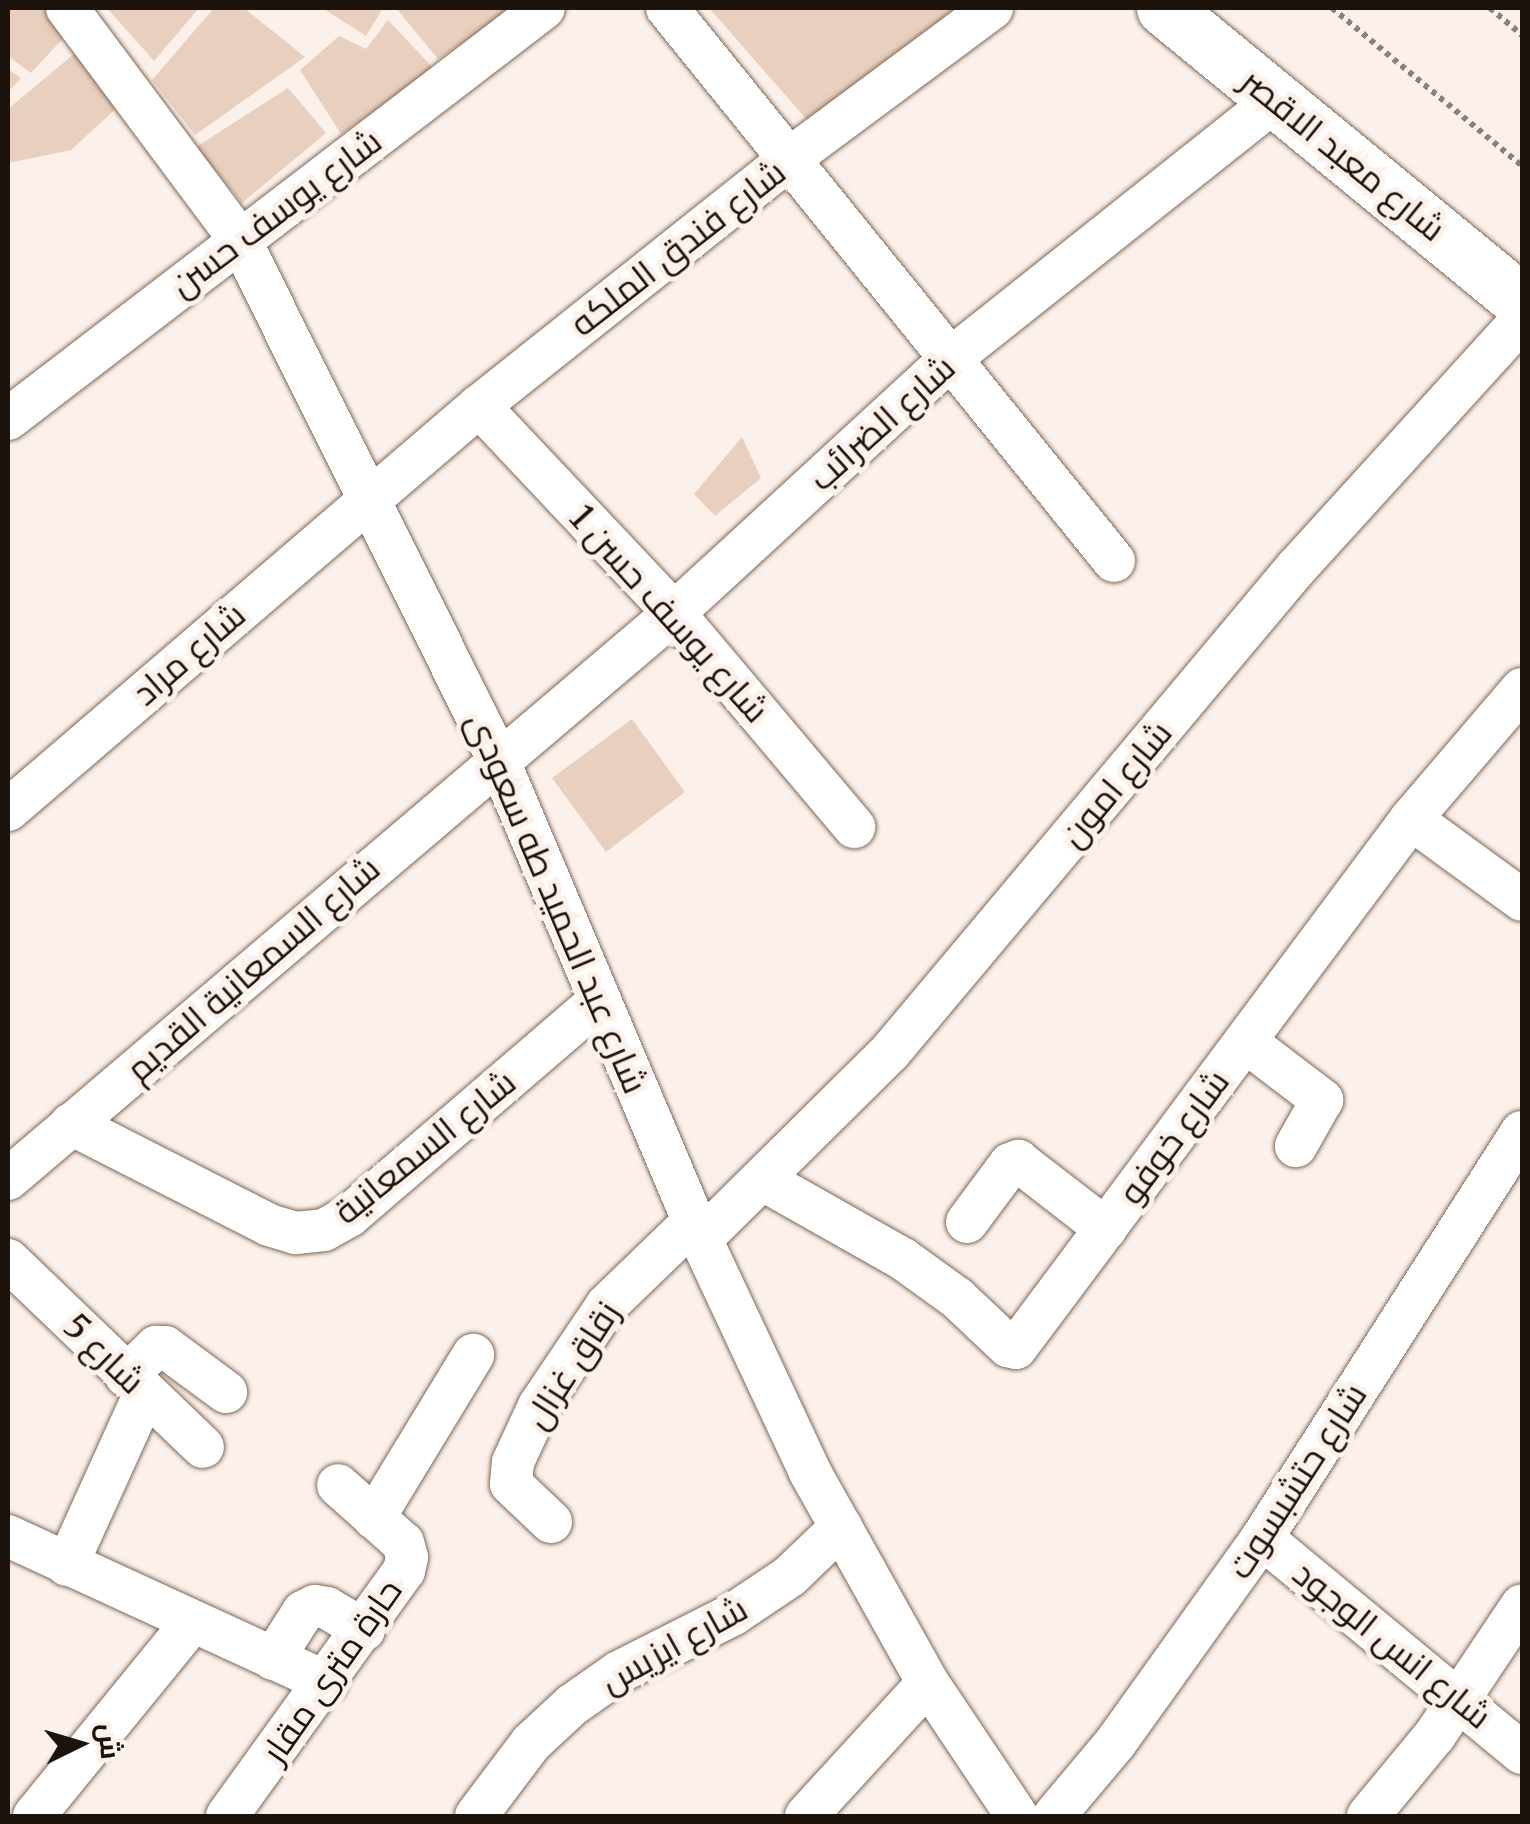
<!DOCTYPE html>
<meta charset="utf-8">
<style>
body{margin:0}
#map{position:relative;width:1530px;height:1824px;overflow:hidden;background:#fcf1ea;font-family:Merriweather,Cairo,serif}
div>[style]{position:absolute}
.building>*{inset:0;background:#e9cfbd}
.path>*{height:6px;margin-top:-3px;transform-origin:0;background:repeating-linear-gradient(90deg,#8b817a 0 5px,transparent 0 10px)}
.roads{filter:drop-shadow(0 0 2px #7f6858) drop-shadow(0 0 2px #7f6858)}
.street>*{height:42px;margin:-21px;padding:0 21px;transform-origin:21px;border-radius:21px;background:#fff}
.secondary>*{height:55px;margin:-27.5px;padding:0 27.5px;transform-origin:27.5px;border-radius:27.5px;background:#fff}
span{translate:-50% -50%;white-space:nowrap;text-align:center;line-height:1.15;-webkit-text-stroke:10px #fcf1ea;paint-order:stroke}
.street-label{font-size:35px;color:#1c130c}
.frame{position:absolute;inset:0;border:10px solid #1c130c;pointer-events:none}
.north{position:absolute;left:30px;top:1694px;width:100px;height:100px;-webkit-text-stroke:8px #fcf1ea;paint-order:stroke;rotate:85deg;font-size:28px;font-weight:700;line-height:40px;text-align:center;color:#1c130c}
.north::after{content:'';display:block;margin:auto;width:35px;height:45px;background:#1c130c;clip-path:polygon(50% 0,100% 100%,50% 72%,0 100%)}
</style>
<div id="map">
<div class="building">
<i style="clip-path:polygon(8px 8px,48px 8px,68px 33px,31px 73px,8px 56px)"></i>
<i style="clip-path:polygon(107px 8px,199px 8px,154px 61px)"></i>
<i style="clip-path:polygon(214px 8px,244px 8px,305px 57px,195px 135px,152px 80px)"></i>
<i style="clip-path:polygon(322px 8px,383px 8px,366px 36px)"></i>
<i style="clip-path:polygon(396px 8px,509px 8px,513px 10px,438px 59px)"></i>
<i style="clip-path:polygon(709px 8px,970px 8px,808px 121px)"></i>
<i style="clip-path:polygon(388px 20px,435px 70px,341px 134px,300px 70px,339px 36px,366px 49px)"></i>
<i style="clip-path:polygon(80px 49px,121px 104px,71px 150px,8px 163px,8px 109px)"></i>
<i style="clip-path:polygon(8px 69px,21px 78px,8px 92px)"></i>
<i style="clip-path:polygon(288px 88px,326px 133px,242px 203px,196px 147px)"></i>
<i style="clip-path:polygon(742px 437px,761px 478px,715px 516px,694px 494px)"></i>
<i style="clip-path:polygon(632px 719px,685px 792px,606px 852px,552px 778px)"></i>
</div>
<div class="path">
<i style="left:1332px;top:8px;width:247px;rotate:39.7deg"></i>
<i style="left:1490px;top:8px;width:42px;rotate:40.2deg"></i>
</div>
<div class="roads">
<div class="street">
<i style="left:67px;top:8px;width:289px;rotate:53.3deg"></i>
<i style="left:240px;top:240px;width:580px;rotate:63.57deg"></i>
<i style="left:498px;top:759px;width:521px;rotate:67.08deg"></i>
<i style="left:701px;top:1239px;width:257px;rotate:64.9deg"></i>
<i style="left:810px;top:1472px;width:242px;rotate:60.8deg"></i>
<i style="left:928px;top:1683px;width:160px;rotate:56.2deg"></i>
<i style="left:667px;top:8px;width:711px;rotate:51.05deg"></i>
<i style="left:479px;top:406px;width:284px;rotate:46.7deg"></i>
<i style="left:674px;top:613px;width:280px;rotate:49.9deg"></i>
<i style="left:8px;top:419px;width:675px;rotate:-37.48deg"></i>
<i style="left:8px;top:810px;width:621px;rotate:-40.62deg"></i>
<i style="left:479px;top:406px;width:396px;rotate:-38.5deg"></i>
<i style="left:789px;top:159px;width:253px;rotate:-36.6deg"></i>
<i style="left:1411px;top:819px;width:137px;rotate:36.1deg"></i>
<i style="left:1246px;top:1042px;width:96px;rotate:37.3deg"></i>
<i style="left:1322px;top:1100px;width:53px;rotate:119.5deg"></i>
<i style="left:71px;top:1124px;width:222px;rotate:27deg"></i>
<i style="left:269px;top:1225px;width:28px;rotate:17deg"></i>
<i style="left:296px;top:1233px;width:28px;rotate:-6deg"></i>
<i style="left:324px;top:1230px;width:29px;rotate:-29deg"></i>
<i style="left:349px;top:1216px;width:331px;rotate:-40.7deg"></i>
<i style="left:8px;top:1179px;width:874px;rotate:-40.36deg"></i>
<i style="left:674px;top:613px;width:375px;rotate:-42.6deg"></i>
<i style="left:950px;top:359px;width:416px;rotate:-38.5deg"></i>
<i style="left:765px;top:1181px;width:159px;rotate:29.5deg"></i>
<i style="left:903px;top:1259px;width:67px;rotate:35.8deg"></i>
<i style="left:957px;top:1298px;width:70px;rotate:43.3deg"></i>
<i style="left:1008px;top:1346px;width:8px;rotate:14deg"></i>
<i style="left:1016px;top:1348px;width:660px;rotate:-53.25deg"></i>
<i style="left:1411px;top:819px;width:171px;rotate:-49.5deg"></i>
<i style="left:967px;top:1222px;width:72px;rotate:-53.4deg"></i>
<i style="left:1010px;top:1164px;width:9px;rotate:-21deg"></i>
<i style="left:1018px;top:1161px;width:111px;rotate:37.7deg"></i>
<i style="left:701px;top:1239px;width:266px;rotate:-44.7deg"></i>
<i style="left:890px;top:1052px;width:633px;rotate:-50deg"></i>
<i style="left:1297px;top:567px;width:334px;rotate:-47.7deg"></i>
<i style="left:8px;top:1260px;width:270px;rotate:43.8deg"></i>
<i style="left:126px;top:1376px;width:42px;rotate:-44deg"></i>
<i style="left:156px;top:1347px;width:9px"></i>
<i style="left:165px;top:1347px;width:76px;rotate:36.4deg"></i>
<i style="left:374px;top:1518px;width:191px;rotate:-58.7deg"></i>
<i style="left:551px;top:1522px;width:55px;rotate:-136.5deg"></i>
<i style="left:511px;top:1484px;width:22px;rotate:-85deg"></i>
<i style="left:513px;top:1462px;width:62px;rotate:-65.1deg"></i>
<i style="left:539px;top:1406px;width:122px;rotate:-56deg"></i>
<i style="left:607px;top:1305px;width:121px;rotate:-44deg"></i>
<i style="left:8px;top:1536px;width:351px;rotate:24.7deg"></i>
<i style="left:1262px;top:1538px;width:337px;rotate:39.6deg"></i>
<i style="left:67px;top:1565px;width:189px;rotate:-65.6deg"></i>
<i style="left:273px;top:1659px;width:56px;rotate:-57.4deg"></i>
<i style="left:303px;top:1612px;width:13px;rotate:-27deg"></i>
<i style="left:315px;top:1606px;width:12px;rotate:9deg"></i>
<i style="left:327px;top:1608px;width:43px;rotate:30.7deg"></i>
<i style="left:34px;top:1816px;width:250px;rotate:-50.8deg"></i>
<i style="left:227px;top:1816px;width:302px;rotate:-54.2deg"></i>
<i style="left:404px;top:1571px;width:14px;rotate:-78deg"></i>
<i style="left:407px;top:1557px;width:15px;rotate:-106deg"></i>
<i style="left:403px;top:1543px;width:87px;rotate:-138.3deg"></i>
<i style="left:476px;top:1816px;width:91px;rotate:-53deg"></i>
<i style="left:531px;top:1743px;width:56px;rotate:-42.8deg"></i>
<i style="left:572px;top:1705px;width:57px;rotate:-35.1deg"></i>
<i style="left:619px;top:1672px;width:127px;rotate:-26.8deg"></i>
<i style="left:732px;top:1615px;width:70px;rotate:-33.9deg"></i>
<i style="left:790px;top:1576px;width:71px;rotate:-43.9deg"></i>
<i style="left:806px;top:1816px;width:180px;rotate:-47.5deg"></i>
<i style="left:1054px;top:1816px;width:97px;rotate:-50deg"></i>
<i style="left:1116px;top:1742px;width:251px;rotate:-54.4deg"></i>
<i style="left:1262px;top:1538px;width:482px;rotate:-57.4deg"></i>
<i style="left:1368px;top:1816px;width:105px;rotate:-50.4deg"></i>
<i style="left:1435px;top:1735px;width:156px;rotate:-56.2deg"></i>
</div>
<div class="secondary">
<i style="left:1164px;top:8px;width:463px;rotate:39.4deg"></i>
</div>
</div>
<div class="street-label">
<span style="left:1343px;top:155px;rotate:39deg">شارع معبد الاقصر</span>
<span style="left:276px;top:213px;rotate:-37deg">شارع يوسف حسن</span>
<span style="left:678px;top:248px;rotate:-38deg">شارع فندق الملكه</span>
<span style="left:882px;top:423px;rotate:-42deg">شارع الضرائب</span>
<span style="left:669px;top:614px;rotate:48deg">شارع يوسف حسن 1</span>
<span style="left:189px;top:654px;rotate:-41deg">شارع مراد</span>
<span style="left:1116px;top:784px;rotate:-50deg">شارع امون</span>
<span style="left:557px;top:903px;rotate:67deg">شارع عبد الحميد طه سعودى</span>
<span style="left:253px;top:969px;rotate:-41deg">شارع السمعانية القديم</span>
<span style="left:1174px;top:1137px;rotate:-53deg">شارع خوفو</span>
<span style="left:425px;top:1147px;rotate:-39deg">شارع السمعانية</span>
<span style="left:104px;top:1354px;rotate:44deg">شارع 5</span>
<span style="left:572px;top:1365px;rotate:-57deg">زقاق غزال</span>
<span style="left:1297px;top:1481px;rotate:-57deg">شارع حتشبسوت</span>
<span style="left:674px;top:1645px;rotate:-29deg">شارع ايزيس</span>
<span style="left:1392px;top:1645px;rotate:39deg">شارع انس الوجود</span>
<span style="left:332px;top:1671px;rotate:-55deg">حارة مترى مقار</span>
</div>
<div class="frame"></div>
<div class="north">ش</div>
</div>
